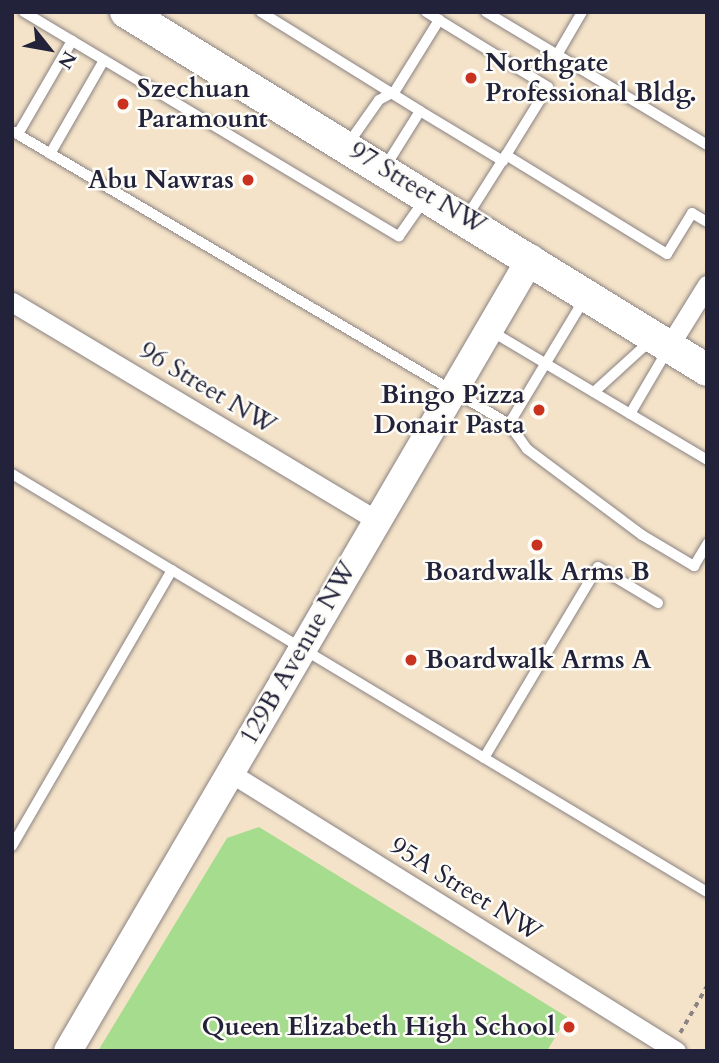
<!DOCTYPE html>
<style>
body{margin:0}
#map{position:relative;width:719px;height:1063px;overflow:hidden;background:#f4e3c8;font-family:Cardo,serif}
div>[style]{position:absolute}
.green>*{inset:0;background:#a5dc8d}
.path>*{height:3.5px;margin-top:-1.75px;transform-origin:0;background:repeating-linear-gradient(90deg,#8b8282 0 5px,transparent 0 10px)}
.roads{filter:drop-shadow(0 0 2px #8b8282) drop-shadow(0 0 2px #8b8282)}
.lane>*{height:10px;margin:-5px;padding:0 5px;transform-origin:5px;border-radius:5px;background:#fff}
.street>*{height:19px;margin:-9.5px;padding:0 9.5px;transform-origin:9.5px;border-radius:9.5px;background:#fff}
.secondary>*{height:28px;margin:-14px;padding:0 14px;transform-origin:14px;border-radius:14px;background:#fff}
.primary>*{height:32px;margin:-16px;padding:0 16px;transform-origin:16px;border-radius:16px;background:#fff}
.dots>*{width:19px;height:19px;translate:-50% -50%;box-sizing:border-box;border:4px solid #fdfcf7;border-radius:50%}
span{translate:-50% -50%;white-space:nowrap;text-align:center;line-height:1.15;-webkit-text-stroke:5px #fdfcf7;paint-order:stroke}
.poi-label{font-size:26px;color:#22223b;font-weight:700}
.left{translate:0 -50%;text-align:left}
.right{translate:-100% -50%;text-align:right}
.street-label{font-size:26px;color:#22223b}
.frame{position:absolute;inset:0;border:14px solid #22223b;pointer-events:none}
.north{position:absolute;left:14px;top:14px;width:70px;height:70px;-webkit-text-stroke:5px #fdfcf7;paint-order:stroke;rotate:121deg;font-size:19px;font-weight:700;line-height:28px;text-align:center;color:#22223b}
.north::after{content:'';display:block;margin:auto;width:24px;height:32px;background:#22223b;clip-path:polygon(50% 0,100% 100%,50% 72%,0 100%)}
</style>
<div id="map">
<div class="green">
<i style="clip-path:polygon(259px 827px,567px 1017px,547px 1051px,98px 1051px,227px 838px)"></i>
</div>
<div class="path">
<i style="left:680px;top:1033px;width:54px;rotate:-60.1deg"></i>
</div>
<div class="roads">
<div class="lane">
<i style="left:24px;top:12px;width:437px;rotate:30.9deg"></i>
<i style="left:399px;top:236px;width:45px;rotate:-54.9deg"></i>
<i style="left:261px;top:12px;width:187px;rotate:31.9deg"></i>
<i style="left:486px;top:12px;width:258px;rotate:31deg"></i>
<i style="left:439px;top:20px;width:128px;rotate:31.6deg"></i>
<i style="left:548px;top:87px;width:80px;rotate:121.7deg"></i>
<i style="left:557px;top:55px;width:50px;rotate:-59.8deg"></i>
<i style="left:12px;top:131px;width:577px;rotate:30.52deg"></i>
<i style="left:509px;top:424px;width:147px;rotate:-58.9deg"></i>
<i style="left:18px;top:134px;width:108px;rotate:-59.9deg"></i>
<i style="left:348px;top:144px;width:54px;rotate:-54.8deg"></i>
<i style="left:379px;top:100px;width:18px;rotate:-29deg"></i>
<i style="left:395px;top:91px;width:84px;rotate:-58.2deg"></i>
<i style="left:439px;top:20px;width:15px;rotate:-148deg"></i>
<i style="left:50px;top:154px;width:108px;rotate:-60.1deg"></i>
<i style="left:385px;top:167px;width:66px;rotate:-58deg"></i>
<i style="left:420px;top:111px;width:97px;rotate:31.1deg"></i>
<i style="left:466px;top:218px;width:75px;rotate:-57.6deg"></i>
<i style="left:506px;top:155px;width:189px;rotate:31.6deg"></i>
<i style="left:667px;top:254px;width:48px;rotate:-58.6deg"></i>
<i style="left:692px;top:213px;width:17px;rotate:31deg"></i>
<i style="left:491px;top:331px;width:252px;rotate:30.8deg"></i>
<i style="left:594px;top:392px;width:76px;rotate:-42.3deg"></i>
<i style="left:630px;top:414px;width:73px;rotate:-59.6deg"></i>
<i style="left:509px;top:424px;width:31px;rotate:54deg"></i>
<i style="left:527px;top:449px;width:144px;rotate:36.8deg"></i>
<i style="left:642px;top:535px;width:61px;rotate:30.8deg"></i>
<i style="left:694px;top:566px;width:26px;rotate:-59deg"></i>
<i style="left:12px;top:474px;width:811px;rotate:31.02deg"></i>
<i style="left:484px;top:758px;width:222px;rotate:-59.2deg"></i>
<i style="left:598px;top:567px;width:70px;rotate:31deg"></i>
<i style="left:12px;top:846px;width:319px;rotate:-59.9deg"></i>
</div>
<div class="street">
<i style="left:12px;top:302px;width:424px;rotate:30.9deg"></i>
<i style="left:669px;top:346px;width:72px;rotate:-58.1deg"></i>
<i style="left:229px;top:772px;width:527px;rotate:31.97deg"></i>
</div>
<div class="secondary">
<i style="left:68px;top:1051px;width:918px;rotate:-59.72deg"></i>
</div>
<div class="primary">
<i style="left:126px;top:12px;width:682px;rotate:31.64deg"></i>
</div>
</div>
<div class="dots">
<i style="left:471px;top:78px;background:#c8321e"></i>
<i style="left:123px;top:104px;background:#c8321e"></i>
<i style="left:248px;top:180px;background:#c8321e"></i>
<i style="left:539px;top:410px;background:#c8321e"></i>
<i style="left:537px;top:545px;background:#c8321e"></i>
<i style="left:411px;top:660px;background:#c8321e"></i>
<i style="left:569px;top:1027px;background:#c8321e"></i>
</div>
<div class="poi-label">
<span class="left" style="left:485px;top:78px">Northgate<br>Professional Bldg.</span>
<span class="left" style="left:137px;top:104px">Szechuan<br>Paramount</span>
<span class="right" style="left:234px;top:180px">Abu Nawras</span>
<span class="right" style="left:525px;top:410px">Bingo Pizza<br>Donair Pasta</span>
<span style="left:537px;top:572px">Boardwalk Arms B</span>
<span class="left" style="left:425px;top:660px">Boardwalk Arms A</span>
<span class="right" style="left:555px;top:1027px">Queen Elizabeth High School</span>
</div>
<div class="street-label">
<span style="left:418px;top:188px;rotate:31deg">97 Street NW</span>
<span style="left:208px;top:388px;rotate:31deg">96 Street NW</span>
<span style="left:298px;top:653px;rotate:-60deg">129B Avenue NW</span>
<span style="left:466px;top:889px;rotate:32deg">95A Street NW</span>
</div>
<div class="frame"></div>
<div class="north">N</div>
</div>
